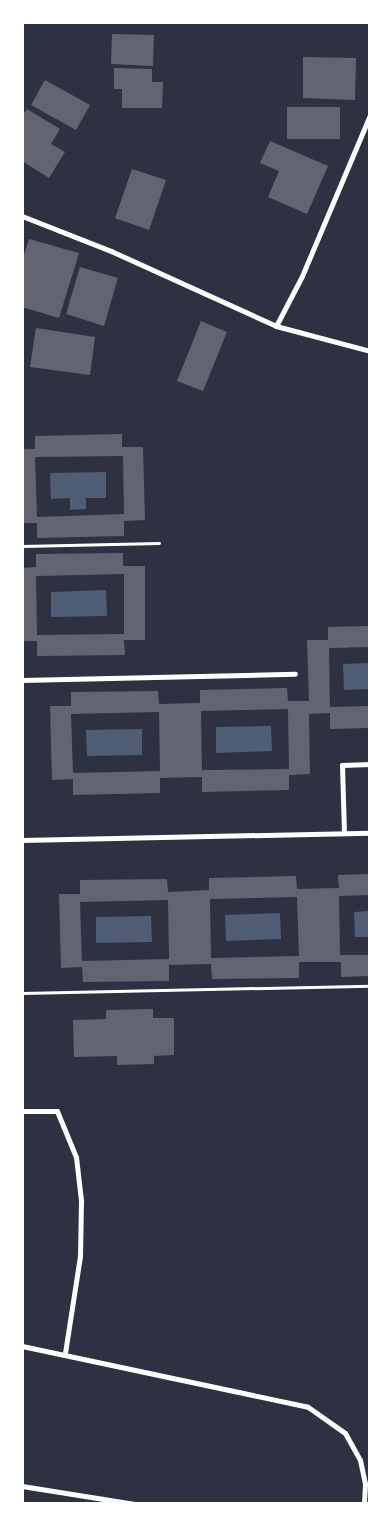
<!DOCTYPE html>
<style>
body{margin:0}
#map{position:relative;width:392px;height:1526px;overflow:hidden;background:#2d3142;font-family:Arial,sans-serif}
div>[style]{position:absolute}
.water>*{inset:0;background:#4f5d75}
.building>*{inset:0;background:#626471}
.path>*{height:3px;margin:-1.5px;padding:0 1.5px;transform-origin:1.5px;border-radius:1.5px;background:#fff}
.minor>*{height:5px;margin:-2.5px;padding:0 2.5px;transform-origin:2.5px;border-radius:2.5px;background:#fff}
span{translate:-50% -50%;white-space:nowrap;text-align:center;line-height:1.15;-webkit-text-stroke:4.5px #fff;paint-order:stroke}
.frame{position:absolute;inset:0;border:24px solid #fff;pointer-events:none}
</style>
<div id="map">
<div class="water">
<i style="clip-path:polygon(106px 472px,106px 498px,86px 498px,86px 509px,70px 510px,70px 498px,51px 499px,50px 473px)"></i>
<i style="clip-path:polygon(106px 590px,107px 616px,51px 617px,51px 592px)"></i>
<i style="clip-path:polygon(369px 663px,369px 689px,344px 690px,343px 664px)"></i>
<i style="clip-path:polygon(271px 726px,272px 751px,216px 753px,216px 727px)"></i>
<i style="clip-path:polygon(142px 729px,142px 755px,87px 756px,86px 730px)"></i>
<i style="clip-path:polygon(369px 911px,369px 937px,355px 937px,354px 912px)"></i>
<i style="clip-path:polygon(280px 913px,281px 939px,226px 941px,225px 915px)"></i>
<i style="clip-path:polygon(151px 916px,152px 942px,96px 943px,96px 917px)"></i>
</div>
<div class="building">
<i style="clip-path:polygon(112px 34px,154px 35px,153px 66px,111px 64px)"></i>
<i style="clip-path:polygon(303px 57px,356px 58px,355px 100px,303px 98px)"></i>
<i style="clip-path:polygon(114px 68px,152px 69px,152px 82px,163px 82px,162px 108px,122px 108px,122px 89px,114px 89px)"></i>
<i style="clip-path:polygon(45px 80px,90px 105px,76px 130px,31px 105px)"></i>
<i style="clip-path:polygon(287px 107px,340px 107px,340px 139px,287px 139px)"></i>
<i style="clip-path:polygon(27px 109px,60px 129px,51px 144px,65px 152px,49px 178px,22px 161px,22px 116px)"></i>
<i style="clip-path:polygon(270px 141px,328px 166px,307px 214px,268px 197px,279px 171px,260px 163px)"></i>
<i style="clip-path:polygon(132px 169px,166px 180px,149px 230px,115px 218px)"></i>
<i style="clip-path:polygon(29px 239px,79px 253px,59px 318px,22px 307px,22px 261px)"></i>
<i style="clip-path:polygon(80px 267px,118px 278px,104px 326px,66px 314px)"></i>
<i style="clip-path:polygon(201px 321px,227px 332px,203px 391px,177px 381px)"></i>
<i style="clip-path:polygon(36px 328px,95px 337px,90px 375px,30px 367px)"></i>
<i style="clip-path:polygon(evenodd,122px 434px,122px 447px,143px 447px,145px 520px,124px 521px,124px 536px,37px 538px,37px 523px,22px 523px,22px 449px,35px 449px,35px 436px,122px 434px,123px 456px,124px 514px,37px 517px,35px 457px,123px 456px)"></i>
<i style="clip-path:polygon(evenodd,123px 553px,123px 566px,145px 566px,145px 640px,124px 640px,125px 655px,37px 656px,37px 641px,22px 641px,22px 568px,36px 567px,36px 554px,123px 553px,124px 574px,124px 634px,37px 635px,36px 576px,124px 574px)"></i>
<i style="clip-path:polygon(evenodd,369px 626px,369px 647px,329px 648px,330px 707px,369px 706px,369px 728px,330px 729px,330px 713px,309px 714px,310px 774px,289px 775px,289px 790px,202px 792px,202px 777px,160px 778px,160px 793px,73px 795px,73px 779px,52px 780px,50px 706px,71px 706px,71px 692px,158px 691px,159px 704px,200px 703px,200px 690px,287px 688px,288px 701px,309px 701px,307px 640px,328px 640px,328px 627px,369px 626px,288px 709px,289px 769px,202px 770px,201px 711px,288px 709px,369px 626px,159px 712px,160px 771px,73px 773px,71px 714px,159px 712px)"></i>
<i style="clip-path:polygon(evenodd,369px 874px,369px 895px,339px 896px,340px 955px,369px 955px,369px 976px,341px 977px,341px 962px,299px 962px,299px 978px,212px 979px,211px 964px,169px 965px,169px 981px,83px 982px,82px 967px,61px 968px,59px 894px,80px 894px,80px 880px,167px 879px,168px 892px,209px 890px,209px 878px,296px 876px,297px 889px,339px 888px,338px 875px,369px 874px,297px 897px,299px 956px,211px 958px,210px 899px,297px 897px,369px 874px,168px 900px,169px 959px,82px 961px,80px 902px,168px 900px)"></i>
<i style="clip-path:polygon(153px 1009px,153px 1018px,174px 1018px,174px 1055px,154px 1056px,154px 1064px,117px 1065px,117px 1056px,74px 1057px,73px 1020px,106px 1019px,106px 1010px)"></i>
</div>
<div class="path">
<i style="left:22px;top:546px;width:137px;rotate:-1.3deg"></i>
<i style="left:22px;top:993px;width:348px;rotate:-1.2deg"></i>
</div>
<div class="minor">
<i style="left:22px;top:216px;width:96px;rotate:21.5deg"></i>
<i style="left:111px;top:251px;width:181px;rotate:24.4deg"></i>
<i style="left:276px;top:326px;width:97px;rotate:14.9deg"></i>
<i style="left:276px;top:326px;width:56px;rotate:-62.5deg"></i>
<i style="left:302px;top:276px;width:175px;rotate:-67.1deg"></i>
<i style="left:22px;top:680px;width:273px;rotate:-1.3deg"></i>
<i style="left:344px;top:833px;width:68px;rotate:-91.7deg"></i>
<i style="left:342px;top:765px;width:28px;rotate:-2deg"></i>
<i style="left:22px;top:840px;width:348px;rotate:-1.2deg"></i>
<i style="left:22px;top:1111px;width:35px"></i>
<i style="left:57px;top:1111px;width:50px;rotate:67.6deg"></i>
<i style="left:76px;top:1157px;width:43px;rotate:83.4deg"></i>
<i style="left:81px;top:1200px;width:56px;rotate:91deg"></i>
<i style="left:80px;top:1256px;width:98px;rotate:98.8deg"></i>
<i style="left:22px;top:1346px;width:292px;rotate:12deg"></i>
<i style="left:308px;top:1407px;width:45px;rotate:35.1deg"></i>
<i style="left:345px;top:1433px;width:31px;rotate:61deg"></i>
<i style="left:360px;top:1460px;width:25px;rotate:78deg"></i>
<i style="left:365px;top:1484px;width:20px;rotate:93deg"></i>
<i style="left:22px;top:1486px;width:114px;rotate:9.1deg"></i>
</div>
<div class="frame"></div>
</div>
